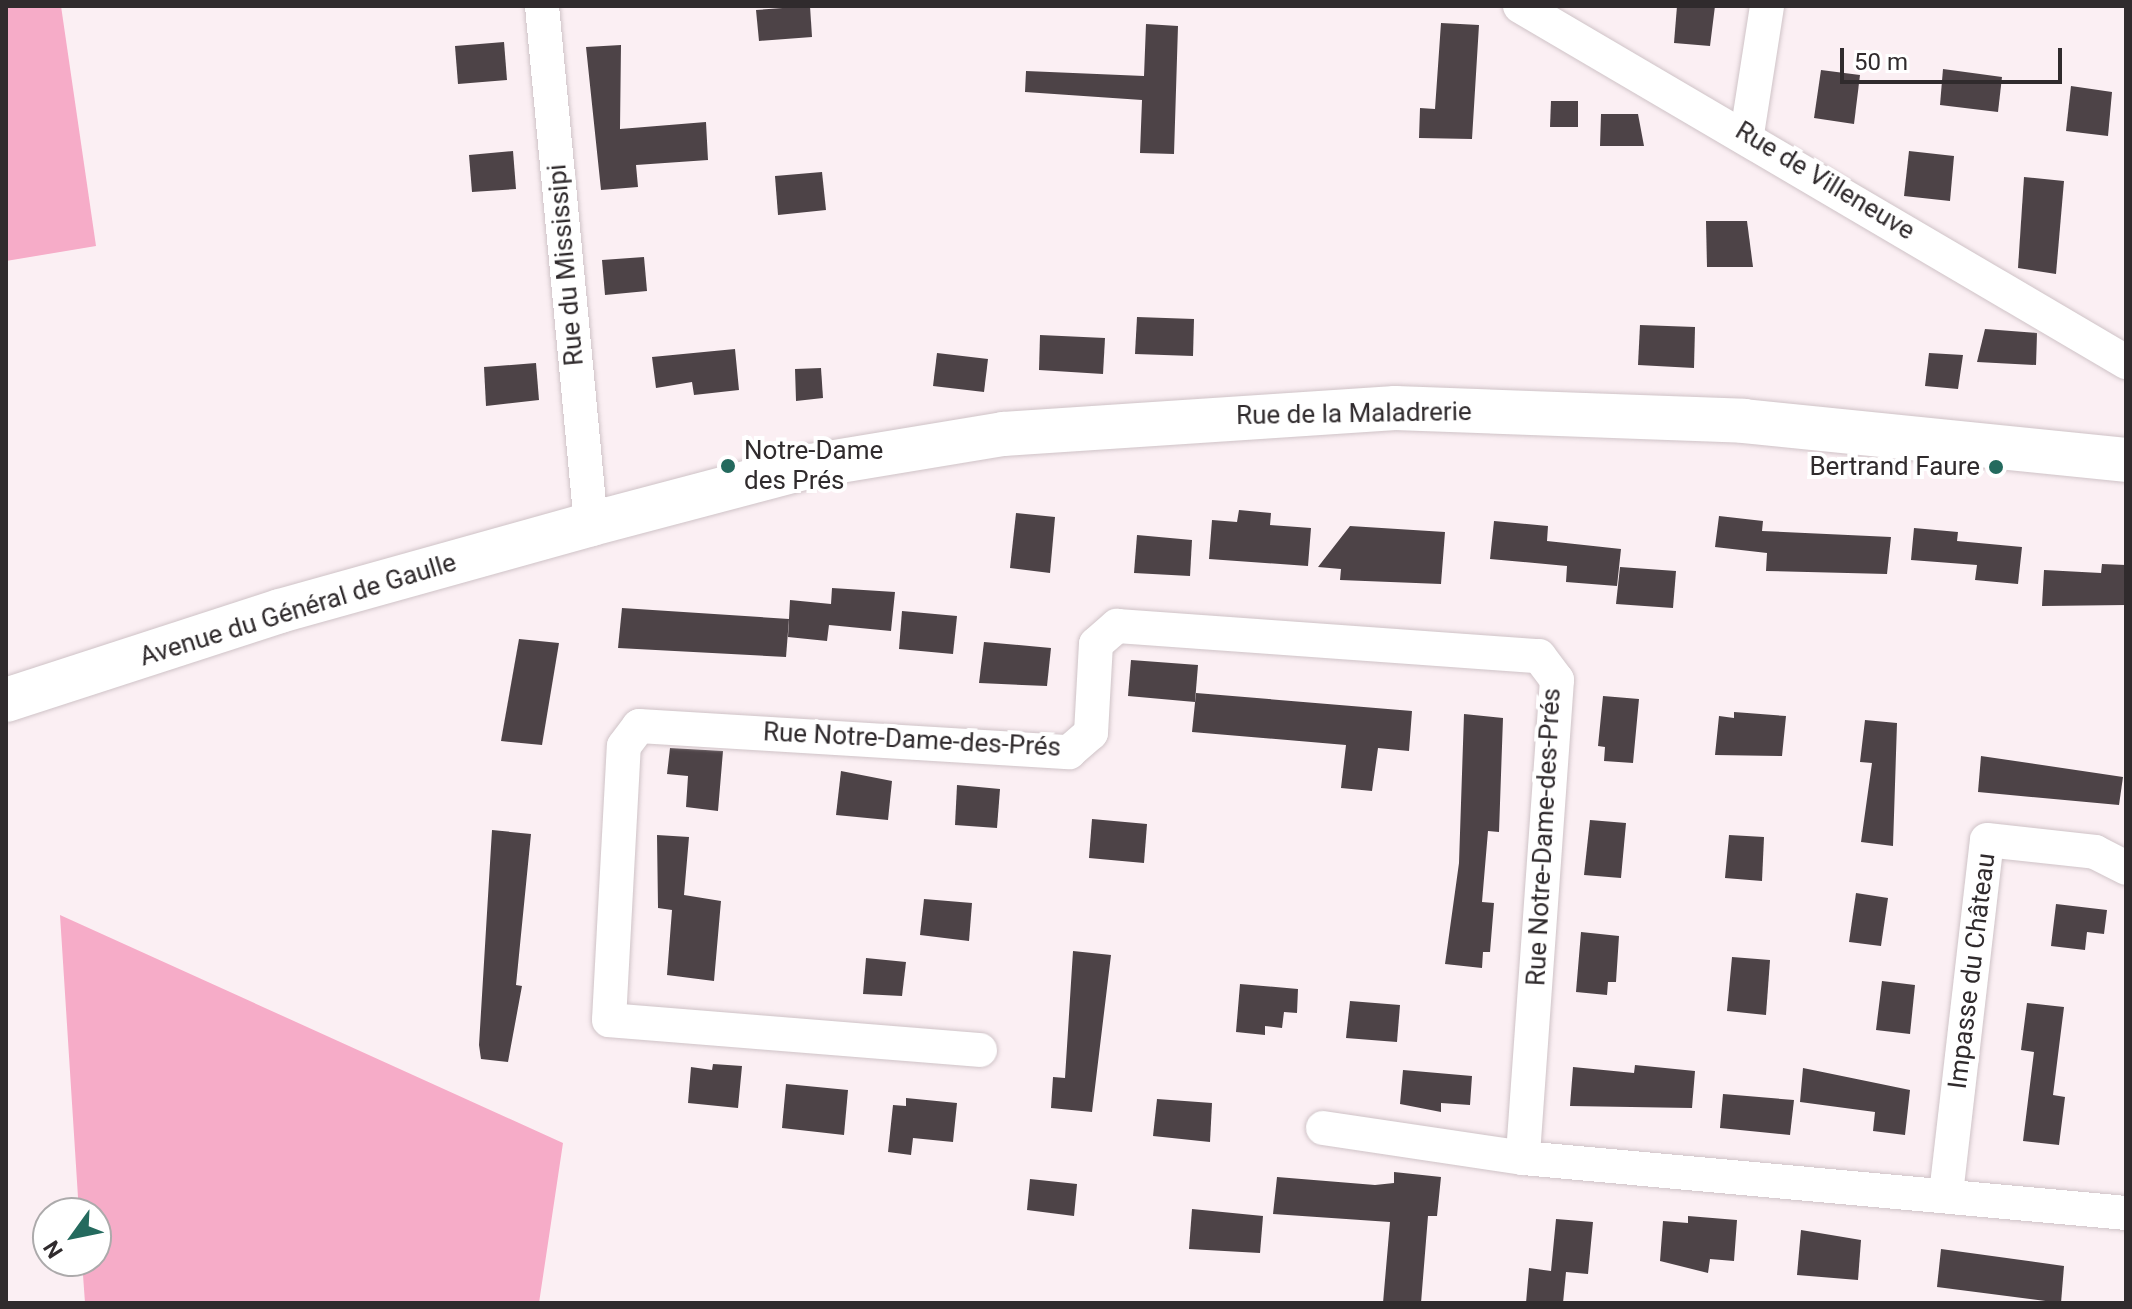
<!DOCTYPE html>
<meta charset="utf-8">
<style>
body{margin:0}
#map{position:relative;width:2132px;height:1309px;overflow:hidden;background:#fbeff3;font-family:Roboto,sans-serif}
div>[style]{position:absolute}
.green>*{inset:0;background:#f6acc8}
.building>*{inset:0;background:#4d4347}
.roads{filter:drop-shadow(0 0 2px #cfc3c7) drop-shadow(0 0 2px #cfc3c7)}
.street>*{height:34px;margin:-17px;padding:0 17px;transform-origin:17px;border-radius:17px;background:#fff}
.secondary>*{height:44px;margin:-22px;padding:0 22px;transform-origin:22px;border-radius:22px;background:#fff}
.dots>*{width:22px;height:22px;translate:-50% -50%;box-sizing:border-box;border:4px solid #fff;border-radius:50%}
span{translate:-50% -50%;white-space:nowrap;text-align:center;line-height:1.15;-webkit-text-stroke:8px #fff;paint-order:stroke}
.street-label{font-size:26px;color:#302b2d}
.poi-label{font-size:26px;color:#302b2d}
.left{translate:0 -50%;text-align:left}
.right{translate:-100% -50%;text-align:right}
.frame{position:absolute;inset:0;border:8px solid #302b2d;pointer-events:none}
.north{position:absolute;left:32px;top:1197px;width:80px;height:80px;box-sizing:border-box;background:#fff;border:2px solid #acaaab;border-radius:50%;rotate:237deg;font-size:22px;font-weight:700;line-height:32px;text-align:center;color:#302b2d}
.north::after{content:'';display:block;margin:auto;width:28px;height:36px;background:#246a5e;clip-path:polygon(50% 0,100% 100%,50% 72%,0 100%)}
.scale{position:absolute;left:1840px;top:48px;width:222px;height:36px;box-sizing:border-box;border:4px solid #302b2d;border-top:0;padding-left:10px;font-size:24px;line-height:28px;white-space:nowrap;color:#302b2d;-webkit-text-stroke:6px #fff;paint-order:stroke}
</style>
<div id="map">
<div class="green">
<i style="clip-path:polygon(6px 6px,61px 6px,96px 246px,6px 261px)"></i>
<i style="clip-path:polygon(60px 915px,563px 1143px,539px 1303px,85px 1303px,82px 1261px,96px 1261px,96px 1213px,79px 1213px)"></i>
</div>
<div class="building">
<i style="clip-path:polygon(810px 6px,812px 37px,759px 41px,756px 10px)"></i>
<i style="clip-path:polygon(1677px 6px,1715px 6px,1710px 46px,1674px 43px)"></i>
<i style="clip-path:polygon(1441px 23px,1479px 25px,1472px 139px,1419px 138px,1420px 108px,1435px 109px)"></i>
<i style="clip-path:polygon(1146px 24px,1178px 26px,1174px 154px,1140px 153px,1142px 100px,1025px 92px,1026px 71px,1144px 76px)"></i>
<i style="clip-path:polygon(504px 42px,507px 80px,458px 84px,455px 46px)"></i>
<i style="clip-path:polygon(621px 45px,620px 129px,706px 122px,708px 160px,636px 165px,638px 187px,601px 190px,586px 47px)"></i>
<i style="clip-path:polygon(1943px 69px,2002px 77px,1998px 112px,1940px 105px)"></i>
<i style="clip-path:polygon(1821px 70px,1860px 75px,1854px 124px,1814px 118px)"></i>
<i style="clip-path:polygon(2071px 86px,2112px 92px,2108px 136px,2066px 131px)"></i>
<i style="clip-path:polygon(1551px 101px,1578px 101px,1578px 127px,1550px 127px)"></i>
<i style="clip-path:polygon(1601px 114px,1638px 114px,1644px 146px,1600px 146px)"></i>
<i style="clip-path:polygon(513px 151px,516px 189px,472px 192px,469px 155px)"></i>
<i style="clip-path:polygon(1909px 151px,1954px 156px,1950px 201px,1904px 196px)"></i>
<i style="clip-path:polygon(822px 172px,826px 210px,778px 215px,775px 176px)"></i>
<i style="clip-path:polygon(2024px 177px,2064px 181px,2056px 274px,2018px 268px)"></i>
<i style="clip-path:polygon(1706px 221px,1747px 221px,1753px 267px,1707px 267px)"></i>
<i style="clip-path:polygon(644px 257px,647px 291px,605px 295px,602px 260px)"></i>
<i style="clip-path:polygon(1137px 317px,1194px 319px,1193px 356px,1135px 354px)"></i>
<i style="clip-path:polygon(1640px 325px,1695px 327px,1694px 368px,1638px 365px)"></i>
<i style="clip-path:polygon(1985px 329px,2037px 333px,2036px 365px,1977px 362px)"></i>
<i style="clip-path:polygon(1040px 335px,1105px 338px,1103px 374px,1039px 370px)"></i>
<i style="clip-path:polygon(735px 349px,739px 390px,694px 395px,692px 382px,656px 388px,652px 357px)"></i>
<i style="clip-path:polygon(937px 353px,988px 359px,984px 392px,933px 386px)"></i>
<i style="clip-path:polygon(1929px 353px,1963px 355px,1958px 389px,1925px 386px)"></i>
<i style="clip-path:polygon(536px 363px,539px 400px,486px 406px,484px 367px)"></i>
<i style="clip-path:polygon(821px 368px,823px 398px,796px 401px,795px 369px)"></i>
<i style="clip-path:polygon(1239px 510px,1271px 513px,1270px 525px,1311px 528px,1308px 566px,1209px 559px,1212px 520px,1237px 522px)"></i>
<i style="clip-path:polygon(1016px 513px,1055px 517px,1050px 573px,1010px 568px)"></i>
<i style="clip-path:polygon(1719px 516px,1763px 521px,1762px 531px,1891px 537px,1887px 574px,1766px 571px,1767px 553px,1715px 547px)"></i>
<i style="clip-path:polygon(1494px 521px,1548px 526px,1547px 541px,1621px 549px,1617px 586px,1566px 582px,1567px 566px,1490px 559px)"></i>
<i style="clip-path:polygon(1350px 526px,1445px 532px,1441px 584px,1340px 580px,1341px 569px,1318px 567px)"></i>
<i style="clip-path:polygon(1914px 528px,1958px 532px,1957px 541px,2022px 547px,2018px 584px,1975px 580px,1977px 565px,1911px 560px)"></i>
<i style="clip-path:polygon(1137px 535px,1192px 540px,1190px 576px,1134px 573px)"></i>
<i style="clip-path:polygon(2102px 564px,2126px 565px,2126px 605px,2042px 606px,2044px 570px,2101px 573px)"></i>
<i style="clip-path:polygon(1620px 567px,1676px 571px,1673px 608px,1616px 604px)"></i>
<i style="clip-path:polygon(832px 588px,895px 592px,891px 631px,829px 625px,827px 641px,788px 637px,790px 600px,831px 604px)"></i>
<i style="clip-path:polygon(622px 608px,789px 619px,786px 657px,618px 648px)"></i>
<i style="clip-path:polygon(902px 611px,957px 616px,953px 654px,899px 649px)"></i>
<i style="clip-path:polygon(519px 639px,559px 643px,542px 745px,501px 741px)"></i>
<i style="clip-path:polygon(984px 642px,1051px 648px,1047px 686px,979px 683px)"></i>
<i style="clip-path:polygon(1131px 660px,1198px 665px,1195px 702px,1128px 696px)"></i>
<i style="clip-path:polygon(1196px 693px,1412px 711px,1409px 751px,1378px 748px,1372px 791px,1341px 788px,1346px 745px,1192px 732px)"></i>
<i style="clip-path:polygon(1603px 696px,1639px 699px,1633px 763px,1604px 761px,1605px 747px,1598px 746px)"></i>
<i style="clip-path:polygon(1734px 712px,1786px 716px,1782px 756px,1715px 755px,1719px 716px,1734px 718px)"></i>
<i style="clip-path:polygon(1464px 714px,1503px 718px,1499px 832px,1488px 831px,1482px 902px,1494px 903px,1490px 952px,1483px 952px,1482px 968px,1445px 964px,1459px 863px)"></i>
<i style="clip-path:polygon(1865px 720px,1897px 723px,1893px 846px,1861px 842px,1872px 763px,1860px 762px)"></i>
<i style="clip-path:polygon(670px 748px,723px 751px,718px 811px,686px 807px,688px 776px,667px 774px)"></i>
<i style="clip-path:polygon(1981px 756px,2123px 777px,2119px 805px,1978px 792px)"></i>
<i style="clip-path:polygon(841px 771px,892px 781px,888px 820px,836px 815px)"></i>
<i style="clip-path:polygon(957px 785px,1000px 789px,997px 828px,955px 825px)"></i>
<i style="clip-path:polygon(1092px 819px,1147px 824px,1144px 863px,1089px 858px)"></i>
<i style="clip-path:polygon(1590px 820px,1626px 823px,1621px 878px,1584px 875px)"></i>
<i style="clip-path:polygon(492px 830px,531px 834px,516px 985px,522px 986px,508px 1062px,481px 1059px,479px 1045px)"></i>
<i style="clip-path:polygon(657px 835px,689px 837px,684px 895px,721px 901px,714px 981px,667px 975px,672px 910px,658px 908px)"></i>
<i style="clip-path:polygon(1729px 835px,1764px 837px,1762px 881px,1725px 878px)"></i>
<i style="clip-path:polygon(1856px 893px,1888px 898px,1881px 946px,1849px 942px)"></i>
<i style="clip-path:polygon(924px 899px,972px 903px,969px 941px,920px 935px)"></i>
<i style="clip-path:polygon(2056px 904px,2107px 910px,2104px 934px,2087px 932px,2085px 950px,2051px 946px)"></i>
<i style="clip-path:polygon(1581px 932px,1619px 936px,1616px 982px,1608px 982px,1607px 995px,1576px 992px)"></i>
<i style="clip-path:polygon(1073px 951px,1111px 955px,1092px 1112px,1051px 1108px,1053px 1077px,1065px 1078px)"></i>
<i style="clip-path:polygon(1732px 957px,1770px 960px,1766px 1015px,1727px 1011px)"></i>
<i style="clip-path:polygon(866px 958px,906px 962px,902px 996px,863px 994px)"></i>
<i style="clip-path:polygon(1882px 981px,1915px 985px,1910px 1034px,1876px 1030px)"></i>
<i style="clip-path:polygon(1240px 984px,1298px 989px,1297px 1013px,1284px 1012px,1282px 1028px,1265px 1026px,1265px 1035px,1236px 1032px)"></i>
<i style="clip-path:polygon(1350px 1001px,1400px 1005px,1397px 1042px,1346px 1038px)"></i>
<i style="clip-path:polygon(2027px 1003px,2064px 1007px,2053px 1095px,2065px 1097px,2059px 1145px,2023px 1141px,2034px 1052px,2021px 1050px)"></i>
<i style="clip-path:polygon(713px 1064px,742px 1066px,738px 1108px,688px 1103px,691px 1067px,712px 1070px)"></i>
<i style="clip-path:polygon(1635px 1065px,1695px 1071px,1692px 1108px,1570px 1106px,1573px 1067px,1634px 1073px)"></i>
<i style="clip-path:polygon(1803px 1068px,1910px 1090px,1905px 1135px,1873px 1131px,1875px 1112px,1800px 1102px)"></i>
<i style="clip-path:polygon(1403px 1070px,1472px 1076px,1470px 1105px,1441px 1103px,1441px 1112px,1400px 1104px)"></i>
<i style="clip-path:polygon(786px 1084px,848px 1090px,844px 1135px,782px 1128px)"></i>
<i style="clip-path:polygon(1723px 1094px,1794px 1100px,1790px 1135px,1720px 1128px)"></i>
<i style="clip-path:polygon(906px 1098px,957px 1103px,953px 1142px,913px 1138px,911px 1155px,888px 1152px,893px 1105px,906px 1106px)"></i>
<i style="clip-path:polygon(1157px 1099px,1212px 1103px,1210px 1142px,1153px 1136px)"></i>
<i style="clip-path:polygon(1394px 1172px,1441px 1177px,1437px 1216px,1428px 1216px,1421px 1303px,1383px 1303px,1390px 1222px,1273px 1214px,1277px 1177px,1375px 1185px,1394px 1183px)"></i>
<i style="clip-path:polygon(1030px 1179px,1077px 1184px,1074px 1216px,1027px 1210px)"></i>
<i style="clip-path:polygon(1192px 1209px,1263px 1216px,1260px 1253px,1189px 1249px)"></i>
<i style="clip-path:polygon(1688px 1216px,1737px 1220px,1734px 1261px,1710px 1259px,1708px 1273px,1660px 1261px,1663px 1221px,1688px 1223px)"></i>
<i style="clip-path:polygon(1556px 1219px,1593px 1222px,1588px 1274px,1566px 1272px,1563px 1303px,1526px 1303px,1529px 1268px,1551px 1271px)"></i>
<i style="clip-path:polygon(1801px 1230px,1861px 1240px,1858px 1280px,1797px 1275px)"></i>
<i style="clip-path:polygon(1941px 1249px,2064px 1266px,2061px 1303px,1937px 1287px)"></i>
</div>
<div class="roads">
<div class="street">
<i style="left:542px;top:6px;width:520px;rotate:84.6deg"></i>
<i style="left:1520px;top:6px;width:703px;rotate:30.43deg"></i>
<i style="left:1747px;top:134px;width:130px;rotate:-81.1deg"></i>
<i style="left:980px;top:1050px;width:372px;rotate:-175.4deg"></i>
<i style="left:609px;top:1020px;width:274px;rotate:-86.9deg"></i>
<i style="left:624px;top:746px;width:25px;rotate:-53deg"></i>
<i style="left:639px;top:726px;width:431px;rotate:3.5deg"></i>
<i style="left:1069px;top:752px;width:29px;rotate:-41deg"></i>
<i style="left:1091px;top:733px;width:89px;rotate:-86.8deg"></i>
<i style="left:1096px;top:644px;width:28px;rotate:-41deg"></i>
<i style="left:1117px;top:626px;width:423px;rotate:4.1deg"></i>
<i style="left:1539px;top:656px;width:30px;rotate:53deg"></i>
<i style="left:1557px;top:680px;width:479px;rotate:94.1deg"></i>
<i style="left:1323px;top:1128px;width:202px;rotate:8.5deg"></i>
<i style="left:1523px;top:1158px;width:606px;rotate:5.21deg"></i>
<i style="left:1946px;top:1194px;width:356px;rotate:-83.4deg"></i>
<i style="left:1987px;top:840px;width:109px;rotate:6.3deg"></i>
<i style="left:2095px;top:852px;width:35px;rotate:27deg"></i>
</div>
<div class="secondary">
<i style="left:6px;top:700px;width:288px;rotate:-18deg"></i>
<i style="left:280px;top:611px;width:323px;rotate:-15.6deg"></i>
<i style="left:591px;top:524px;width:227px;rotate:-14.8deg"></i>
<i style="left:810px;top:466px;width:196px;rotate:-9.4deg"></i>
<i style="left:1003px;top:434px;width:393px;rotate:-3.8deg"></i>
<i style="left:1395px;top:408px;width:349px;rotate:2.1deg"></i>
<i style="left:1744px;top:421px;width:384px;rotate:5.8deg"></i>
</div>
</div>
<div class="dots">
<i style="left:728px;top:466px;background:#246a5e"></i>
<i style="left:1996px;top:467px;background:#246a5e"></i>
</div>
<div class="street-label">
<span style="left:1825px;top:181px;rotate:31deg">Rue de Villeneuve</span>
<span style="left:566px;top:265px;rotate:-95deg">Rue du Mississipi</span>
<span style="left:1354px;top:414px;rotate:-1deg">Rue de la Maladrerie</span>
<span style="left:298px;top:610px;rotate:-17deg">Avenue du Général de Gaulle</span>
<span style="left:912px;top:740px;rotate:3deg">Rue Notre-Dame-des-Prés</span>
<span style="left:1544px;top:837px;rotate:-87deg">Rue Notre-Dame-des-Prés</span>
<span style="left:1972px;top:971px;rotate:-83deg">Impasse du Château</span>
</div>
<div class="poi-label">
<span class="left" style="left:744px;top:466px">Notre-Dame<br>des Prés</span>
<span class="right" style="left:1980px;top:467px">Bertrand Faure</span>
</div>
<div class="frame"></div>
<div class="north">N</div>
<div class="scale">50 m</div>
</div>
